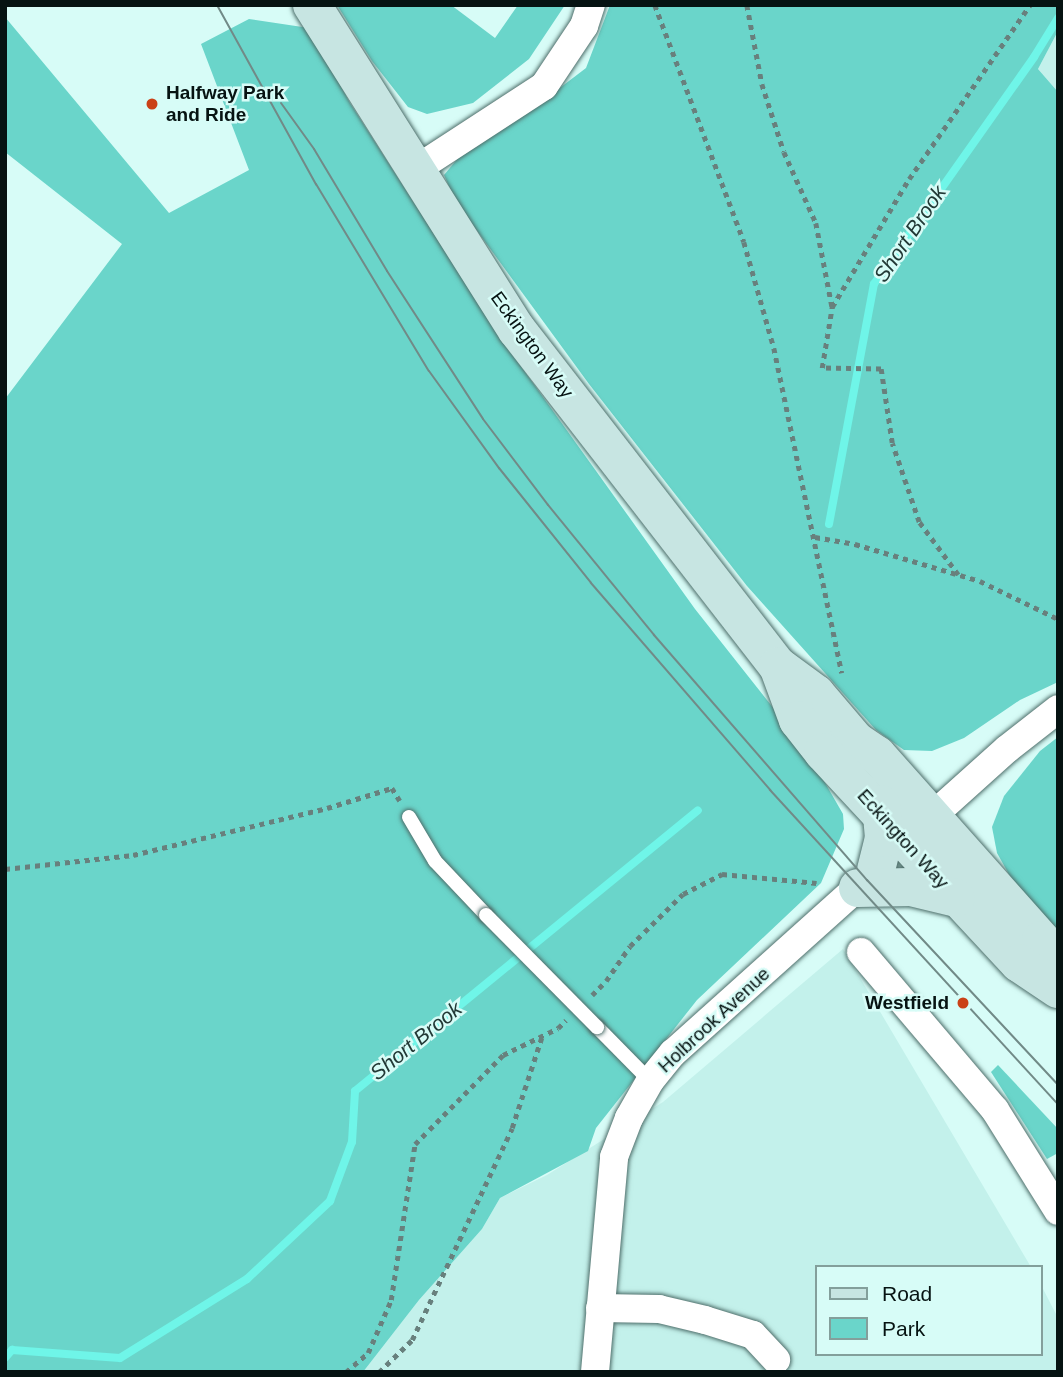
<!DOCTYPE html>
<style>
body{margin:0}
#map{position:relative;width:1063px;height:1377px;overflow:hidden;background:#d7fcf7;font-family:Helvetica,sans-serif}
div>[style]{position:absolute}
.built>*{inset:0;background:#c3f1eb}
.green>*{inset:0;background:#6ad5ca}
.stream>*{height:8px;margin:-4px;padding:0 4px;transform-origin:4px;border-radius:4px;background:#6ff5e8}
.path>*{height:4.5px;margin-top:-2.25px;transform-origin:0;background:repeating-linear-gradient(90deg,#68807d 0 5px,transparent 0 10px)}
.roads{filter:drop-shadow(0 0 2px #4e6e6a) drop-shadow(0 0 2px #4e6e6a)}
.service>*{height:14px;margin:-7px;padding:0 7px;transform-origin:7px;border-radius:7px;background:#fff}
.minor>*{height:28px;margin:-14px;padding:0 14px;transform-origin:14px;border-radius:14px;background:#fff}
.secondary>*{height:38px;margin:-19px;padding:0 19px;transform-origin:19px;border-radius:19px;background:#c7e5e2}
.tram>*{height:2px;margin:-1px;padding:0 1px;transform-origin:1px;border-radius:1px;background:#718a87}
.bridges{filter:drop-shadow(0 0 2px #4e6e6a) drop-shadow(0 0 2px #4e6e6a)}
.service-bridge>*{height:14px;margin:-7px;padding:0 7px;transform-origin:7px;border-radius:7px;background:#fff}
.dots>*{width:19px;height:19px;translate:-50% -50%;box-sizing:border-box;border:4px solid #d7fcf7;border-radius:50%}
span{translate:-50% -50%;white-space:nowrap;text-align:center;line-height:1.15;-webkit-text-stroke:5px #d7fcf7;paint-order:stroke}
.poi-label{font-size:19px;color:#061312;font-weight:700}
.left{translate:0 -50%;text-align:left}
.right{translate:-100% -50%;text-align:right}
.street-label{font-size:19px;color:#061312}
.water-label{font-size:21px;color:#223936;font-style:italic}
.frame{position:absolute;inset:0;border:7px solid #061312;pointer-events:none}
.legend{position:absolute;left:815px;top:1265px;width:228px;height:91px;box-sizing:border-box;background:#d7fcf7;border:2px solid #839f9b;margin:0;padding:9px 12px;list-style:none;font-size:21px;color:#061312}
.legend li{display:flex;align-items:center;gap:14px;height:35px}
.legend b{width:35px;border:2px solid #839f9b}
</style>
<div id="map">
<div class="built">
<i style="clip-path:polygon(1058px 31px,1058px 92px,1038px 69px)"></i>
<i style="clip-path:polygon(843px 949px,1031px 1267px,816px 1267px,816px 1354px,1040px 1354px,1040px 1283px,1058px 1318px,1058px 1372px,363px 1372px,419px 1300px,482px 1229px,500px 1198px,547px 1175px,663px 1102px)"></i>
</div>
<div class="green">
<i style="clip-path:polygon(337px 5px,451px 5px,495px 38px,518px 5px,565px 5px,529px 59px,473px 103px,427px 114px,408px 107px,372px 61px)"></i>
<i style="clip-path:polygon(610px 5px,1058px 5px,1058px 31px,1038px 69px,1058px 92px,1058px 682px,1020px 700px,964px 738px,932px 751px,904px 750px,876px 730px,747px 586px,589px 384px,456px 202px,444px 175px,459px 157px,527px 113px,586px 68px)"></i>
<i style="clip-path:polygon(5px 17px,169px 213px,249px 170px,201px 44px,249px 19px,309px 28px,350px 103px,500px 337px,695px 609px,805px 748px,843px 814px,844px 829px,821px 883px,697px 1000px,596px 1128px,588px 1151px,500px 1198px,482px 1229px,419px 1300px,363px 1372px,5px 1372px,5px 399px,122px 244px,5px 152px)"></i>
<i style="clip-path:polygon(1058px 737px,1058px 933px,1011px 878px,997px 853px,992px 827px,1004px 796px,1040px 751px)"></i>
<i style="clip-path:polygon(998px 1065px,1058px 1129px,1058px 1153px,1047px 1159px,991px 1072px)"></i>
</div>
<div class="stream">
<i style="left:829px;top:524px;width:244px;rotate:-79.4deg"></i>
<i style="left:874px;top:284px;width:278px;rotate:-54.8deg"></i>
<i style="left:1034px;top:57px;width:46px;rotate:-58.4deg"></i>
<i style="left:5px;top:1358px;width:11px;rotate:-49deg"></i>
<i style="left:12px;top:1350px;width:108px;rotate:4.2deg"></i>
<i style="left:120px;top:1358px;width:150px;rotate:-31.9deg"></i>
<i style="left:247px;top:1279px;width:114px;rotate:-43.2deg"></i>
<i style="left:330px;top:1201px;width:63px;rotate:-69.6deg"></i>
<i style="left:352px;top:1142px;width:51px;rotate:-86.6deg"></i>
<i style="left:355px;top:1091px;width:443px;rotate:-39.3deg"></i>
</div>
<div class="path">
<i style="left:655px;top:5px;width:253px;rotate:69.4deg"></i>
<i style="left:744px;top:242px;width:110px;rotate:74.2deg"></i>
<i style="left:774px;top:348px;width:332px;rotate:78.2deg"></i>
<i style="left:747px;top:5px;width:80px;rotate:79.2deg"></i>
<i style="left:762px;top:84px;width:71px;rotate:72.1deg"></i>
<i style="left:784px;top:152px;width:78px;rotate:65.7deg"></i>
<i style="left:816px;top:223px;width:85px;rotate:79.1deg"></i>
<i style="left:815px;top:537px;width:41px;rotate:9.9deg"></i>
<i style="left:855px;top:544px;width:130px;rotate:16.5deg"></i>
<i style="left:980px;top:581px;width:87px;rotate:26deg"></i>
<i style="left:958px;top:575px;width:66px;rotate:-126.3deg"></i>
<i style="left:919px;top:522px;width:83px;rotate:-108.9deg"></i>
<i style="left:892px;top:443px;width:75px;rotate:-98.5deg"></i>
<i style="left:881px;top:369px;width:59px;rotate:-179deg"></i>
<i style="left:822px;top:368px;width:62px;rotate:-80.7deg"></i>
<i style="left:832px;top:307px;width:149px;rotate:-59deg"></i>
<i style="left:909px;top:179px;width:212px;rotate:-55.2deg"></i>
<i style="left:5px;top:869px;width:129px;rotate:-6.2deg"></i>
<i style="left:133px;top:855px;width:200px;rotate:-13.6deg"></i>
<i style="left:327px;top:808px;width:68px;rotate:-17.1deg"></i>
<i style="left:392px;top:788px;width:15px;rotate:58deg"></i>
<i style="left:592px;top:995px;width:20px;rotate:-45deg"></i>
<i style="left:606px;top:981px;width:42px;rotate:-55.6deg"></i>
<i style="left:630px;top:946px;width:74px;rotate:-44.5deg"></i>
<i style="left:683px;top:894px;width:44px;rotate:-27.1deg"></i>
<i style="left:722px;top:874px;width:95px;rotate:5.4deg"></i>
<i style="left:346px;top:1372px;width:29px;rotate:-41deg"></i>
<i style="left:368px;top:1353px;width:58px;rotate:-66.5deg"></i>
<i style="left:391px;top:1300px;width:158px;rotate:-81.3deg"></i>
<i style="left:415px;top:1144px;width:125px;rotate:-45.3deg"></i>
<i style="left:503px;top:1055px;width:61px;rotate:-26.1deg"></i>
<i style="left:558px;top:1028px;width:11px;rotate:-45deg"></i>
<i style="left:379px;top:1372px;width:46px;rotate:-44.1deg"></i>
<i style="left:412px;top:1340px;width:234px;rotate:-64.7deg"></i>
<i style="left:512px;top:1128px;width:97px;rotate:-71.9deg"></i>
</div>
<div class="roads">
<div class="service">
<i style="left:409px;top:817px;width:51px;rotate:59.4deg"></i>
<i style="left:435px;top:861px;width:74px;rotate:46.6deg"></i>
<i style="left:597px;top:1027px;width:76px;rotate:45.5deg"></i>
</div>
<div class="minor">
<i style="left:415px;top:170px;width:154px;rotate:-33.1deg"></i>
<i style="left:544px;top:86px;width:72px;rotate:-56.3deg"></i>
<i style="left:584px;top:26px;width:22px;rotate:-72deg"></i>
<i style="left:919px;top:828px;width:118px;rotate:-41.9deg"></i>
<i style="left:1007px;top:749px;width:65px;rotate:-38.1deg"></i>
<i style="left:861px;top:952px;width:207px;rotate:49.7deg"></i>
<i style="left:995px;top:1110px;width:119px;rotate:58deg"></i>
<i style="left:600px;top:1308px;width:59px;rotate:1deg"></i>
<i style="left:659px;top:1309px;width:47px;rotate:13.4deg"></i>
<i style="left:705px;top:1320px;width:50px;rotate:17.4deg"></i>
<i style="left:753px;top:1335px;width:34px;rotate:47deg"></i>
<i style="left:595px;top:1372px;width:216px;rotate:-84.9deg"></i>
<i style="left:614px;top:1157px;width:42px;rotate:-69deg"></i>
<i style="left:629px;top:1118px;width:43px;rotate:-60.4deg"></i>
<i style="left:650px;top:1081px;width:36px;rotate:-51deg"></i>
<i style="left:673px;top:1053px;width:265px;rotate:-41.9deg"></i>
</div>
<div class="secondary">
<i style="left:312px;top:5px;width:384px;rotate:57.8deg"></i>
<i style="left:517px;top:330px;width:425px;rotate:52.2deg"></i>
<i style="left:778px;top:666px;width:47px;rotate:36.4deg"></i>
<i style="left:816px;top:694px;width:62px;rotate:49.6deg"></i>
<i style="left:856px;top:741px;width:25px;rotate:34deg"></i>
<i style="left:877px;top:755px;width:247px;rotate:48.4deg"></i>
<i style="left:1041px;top:940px;width:34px;rotate:60deg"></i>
<i style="left:778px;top:666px;width:58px;rotate:69.7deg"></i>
<i style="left:798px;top:720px;width:41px;rotate:52deg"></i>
<i style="left:823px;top:752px;width:288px;rotate:47.1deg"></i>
<i style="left:1019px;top:963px;width:47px;rotate:33.7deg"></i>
<i style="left:876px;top:870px;width:33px;rotate:-76deg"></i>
<i style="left:884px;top:838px;width:34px;rotate:-95deg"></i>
<i style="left:858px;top:888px;width:53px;rotate:-1.1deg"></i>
<i style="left:911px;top:887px;width:46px;rotate:13.7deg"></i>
</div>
</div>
<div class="tram">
<i style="left:217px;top:5px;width:205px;rotate:61.1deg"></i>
<i style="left:316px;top:184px;width:218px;rotate:58.9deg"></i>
<i style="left:429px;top:371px;width:120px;rotate:54.2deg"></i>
<i style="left:499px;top:468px;width:147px;rotate:51.3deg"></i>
<i style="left:591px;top:583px;width:274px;rotate:49.1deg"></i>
<i style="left:770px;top:790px;width:426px;rotate:47.5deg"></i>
<i style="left:281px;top:103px;width:57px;rotate:54.3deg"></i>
<i style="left:314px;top:149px;width:142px;rotate:59.1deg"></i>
<i style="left:387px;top:271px;width:176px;rotate:57deg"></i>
<i style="left:483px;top:419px;width:108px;rotate:52.9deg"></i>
<i style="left:548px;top:505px;width:168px;rotate:50.8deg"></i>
<i style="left:654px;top:635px;width:325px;rotate:49deg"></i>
<i style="left:867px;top:880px;width:280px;rotate:47deg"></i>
</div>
<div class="bridges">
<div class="service-bridge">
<i style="left:486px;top:915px;width:158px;rotate:45.3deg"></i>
</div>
</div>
<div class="dots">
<i style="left:152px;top:104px;background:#ca4117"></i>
<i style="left:963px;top:1003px;background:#ca4117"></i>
</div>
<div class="poi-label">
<span class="left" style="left:166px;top:104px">Halfway Park<br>and Ride</span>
<span class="right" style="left:949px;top:1003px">Westfield</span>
</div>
<div class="street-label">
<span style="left:532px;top:345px;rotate:54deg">Eckington Way</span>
<span style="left:903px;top:839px;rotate:48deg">Eckington Way</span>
<span style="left:714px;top:1020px;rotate:-43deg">Holbrook Avenue</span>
</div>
<div class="water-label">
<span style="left:910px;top:234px;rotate:-56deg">Short Brook</span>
<span style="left:416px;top:1041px;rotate:-39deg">Short Brook</span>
</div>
<div class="frame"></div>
<ul class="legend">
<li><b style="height:9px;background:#c7e5e2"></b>Road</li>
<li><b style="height:19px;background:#6ad5ca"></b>Park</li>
</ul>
</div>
